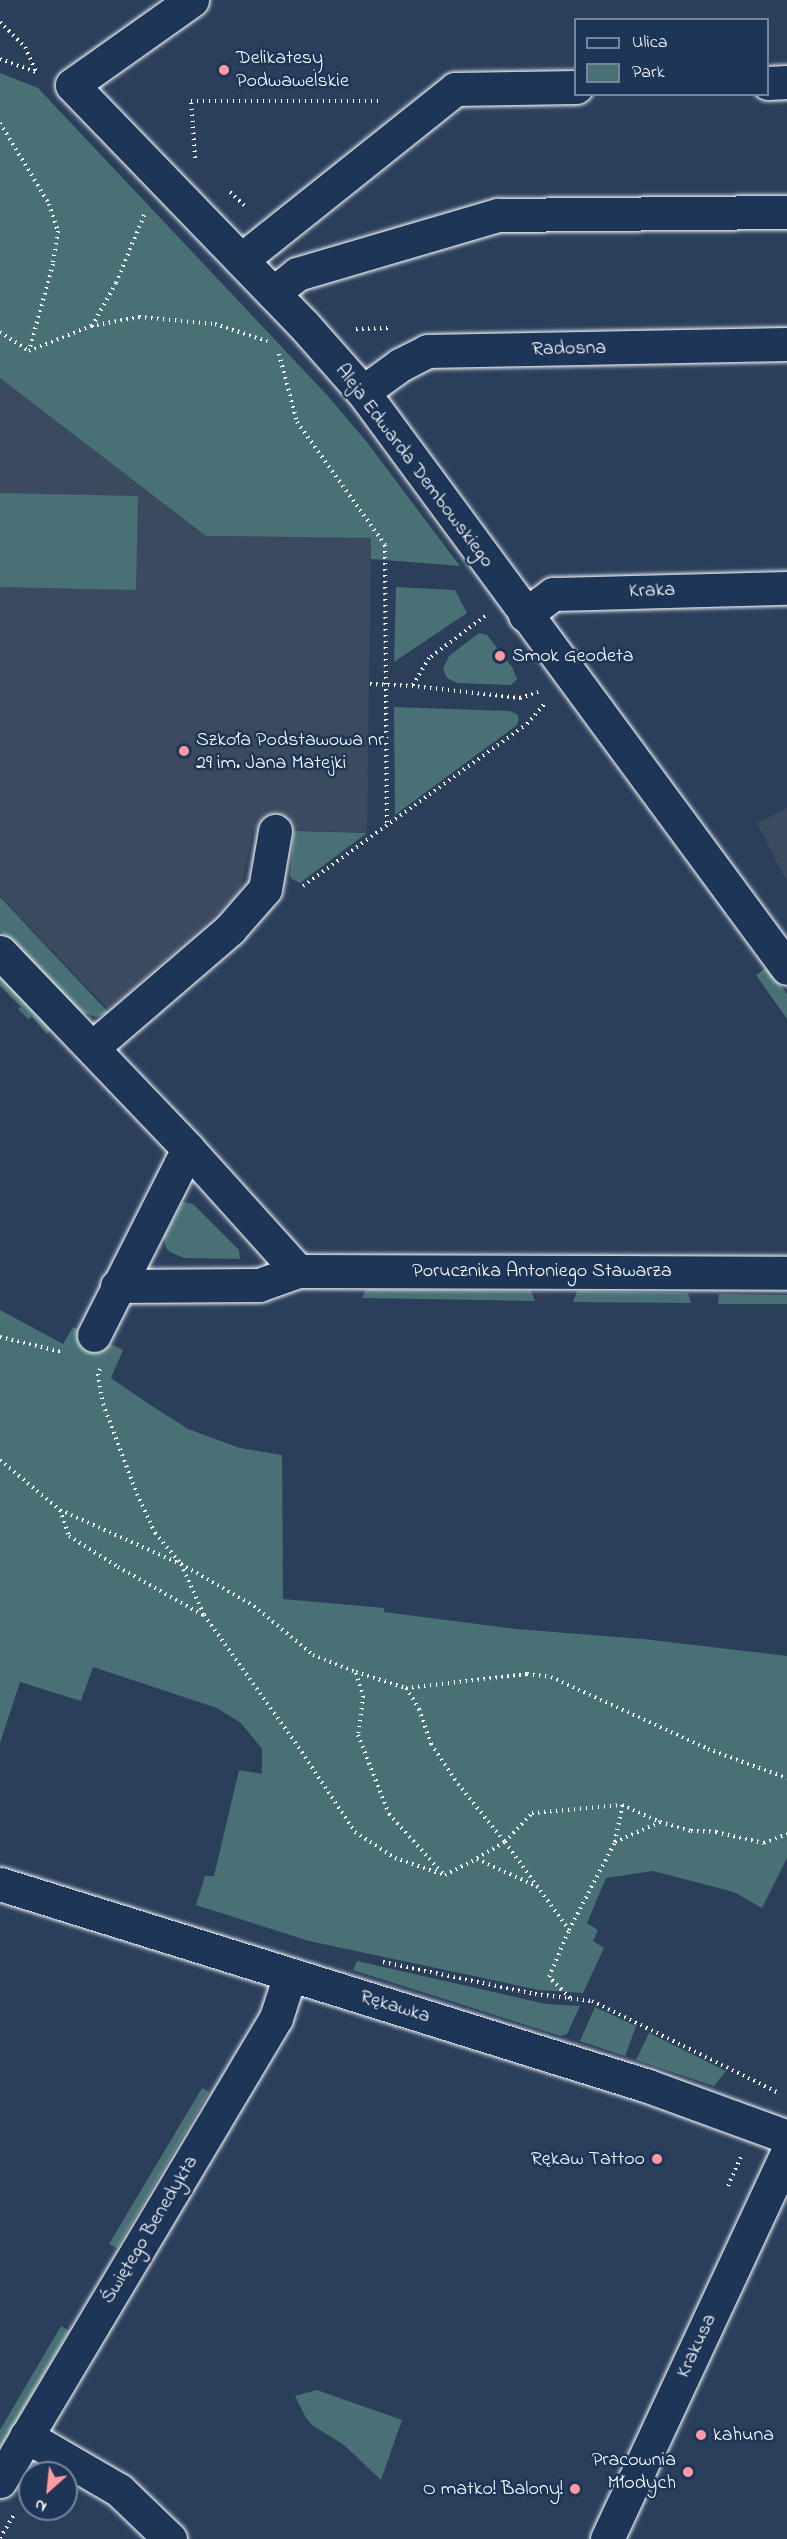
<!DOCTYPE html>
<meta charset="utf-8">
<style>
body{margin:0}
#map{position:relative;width:787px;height:2539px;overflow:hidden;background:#2b3f5b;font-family:"Indie Flower",sans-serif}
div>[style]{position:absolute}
.built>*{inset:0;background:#3c4a60}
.green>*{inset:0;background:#487075}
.path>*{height:4px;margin-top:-2px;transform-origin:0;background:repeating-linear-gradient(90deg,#fff 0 1.5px,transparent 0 6px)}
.roads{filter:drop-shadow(0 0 2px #fff) drop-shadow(0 0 2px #fff)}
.minor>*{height:33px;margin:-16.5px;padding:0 16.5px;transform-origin:16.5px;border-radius:16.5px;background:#1d3557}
.dots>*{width:16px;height:16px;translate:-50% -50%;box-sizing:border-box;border:3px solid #1d3557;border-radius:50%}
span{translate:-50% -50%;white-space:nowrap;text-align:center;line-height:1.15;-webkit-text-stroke:5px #1d3557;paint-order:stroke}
.poi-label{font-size:20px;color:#fff}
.left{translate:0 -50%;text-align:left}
.right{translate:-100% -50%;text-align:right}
.street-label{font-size:20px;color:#fff}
.legend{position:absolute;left:574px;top:18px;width:195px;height:78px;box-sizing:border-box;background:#1d3557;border:2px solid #77869a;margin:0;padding:8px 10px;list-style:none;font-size:18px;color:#fff}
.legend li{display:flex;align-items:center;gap:12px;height:30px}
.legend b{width:30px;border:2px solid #77869a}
.north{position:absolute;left:18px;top:2461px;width:60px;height:60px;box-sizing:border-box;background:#1d3557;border:2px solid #77869a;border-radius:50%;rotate:207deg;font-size:16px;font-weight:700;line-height:24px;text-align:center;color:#fff}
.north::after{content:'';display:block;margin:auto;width:21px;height:27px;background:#ff9aa2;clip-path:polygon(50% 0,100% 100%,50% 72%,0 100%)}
</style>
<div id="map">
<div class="built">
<i style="clip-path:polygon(0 378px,206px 536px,371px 538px,367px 832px,253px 830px,240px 893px,109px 1010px,0 896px)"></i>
<i style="clip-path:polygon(787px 808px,787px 882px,757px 823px)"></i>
</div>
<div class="green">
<i style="clip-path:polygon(0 73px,38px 88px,327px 395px,366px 441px,460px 566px,371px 559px,371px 538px,206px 536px,0 378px)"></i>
<i style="clip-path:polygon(0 493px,138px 496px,136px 590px,0 587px)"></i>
<i style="clip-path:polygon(396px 587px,455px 590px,467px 613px,394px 662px)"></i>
<i style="clip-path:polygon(479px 633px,487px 635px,512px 667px,517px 679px,511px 685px,457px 683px,447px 678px,443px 669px,449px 656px)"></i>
<i style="clip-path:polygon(394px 707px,509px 711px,517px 714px,519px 719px,517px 725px,395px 815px)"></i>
<i style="clip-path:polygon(294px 831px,367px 833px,300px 883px,292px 879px,290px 875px)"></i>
<i style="clip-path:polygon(0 897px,109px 1013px,96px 1017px,79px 1011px,0 931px)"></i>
<i style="clip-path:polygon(767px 967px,787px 994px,787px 1019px,756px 975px)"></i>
<i style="clip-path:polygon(0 973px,53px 1027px,47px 1034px,32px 1017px,28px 1019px,18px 1009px,21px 1007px,0 986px)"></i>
<i style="clip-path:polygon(183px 1202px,193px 1204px,239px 1250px,240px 1259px,184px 1258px,170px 1252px,166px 1248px,164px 1237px)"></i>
<i style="clip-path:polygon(366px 1289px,531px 1291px,535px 1301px,362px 1298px)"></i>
<i style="clip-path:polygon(577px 1291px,688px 1293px,691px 1303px,573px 1302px)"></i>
<i style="clip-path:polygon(719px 1294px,787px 1295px,787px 1304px,718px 1304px)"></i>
<i style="clip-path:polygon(0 1310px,63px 1344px,73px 1327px,123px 1350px,111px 1378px,149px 1404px,188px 1429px,240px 1448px,282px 1455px,283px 1599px,384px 1608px,384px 1612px,516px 1629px,643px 1639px,787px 1656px,787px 1858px,762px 1908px,734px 1892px,653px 1871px,606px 1878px,587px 1923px,598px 1930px,593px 1941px,604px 1948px,583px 1993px,539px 1990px,309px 1941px,196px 1905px,205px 1876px,214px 1876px,239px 1770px,262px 1774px,262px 1749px,241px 1723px,217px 1708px,93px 1667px,81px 1701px,20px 1682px,0 1743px)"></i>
<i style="clip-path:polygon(357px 1961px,546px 2004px,580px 2006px,567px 2034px,561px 2036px,353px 1970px)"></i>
<i style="clip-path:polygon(595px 2007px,636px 2026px,625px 2056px,580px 2041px)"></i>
<i style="clip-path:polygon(649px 2033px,726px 2071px,714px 2086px,636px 2060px)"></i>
<i style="clip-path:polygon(202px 2088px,209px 2092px,117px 2248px,109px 2244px)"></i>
<i style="clip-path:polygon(61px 2326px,69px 2331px,0 2448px,0 2430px)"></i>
<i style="clip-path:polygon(317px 2390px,402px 2420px,381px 2480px,344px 2445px,312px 2425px,306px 2418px,295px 2396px)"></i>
</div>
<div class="path">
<i style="left:0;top:22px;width:35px;rotate:45deg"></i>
<i style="left:25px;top:47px;width:27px;rotate:66deg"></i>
<i style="left:0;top:59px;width:41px;rotate:19.7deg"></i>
<i style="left:0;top:123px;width:95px;rotate:58.8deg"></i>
<i style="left:49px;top:204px;width:28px;rotate:72deg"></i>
<i style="left:58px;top:231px;width:33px;rotate:99deg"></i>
<i style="left:53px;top:264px;width:90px;rotate:105.4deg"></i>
<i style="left:195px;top:158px;width:57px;rotate:-94deg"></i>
<i style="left:191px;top:101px;width:190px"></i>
<i style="left:230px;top:192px;width:23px;rotate:43deg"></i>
<i style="left:92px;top:326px;width:49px;rotate:-60.8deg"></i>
<i style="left:116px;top:283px;width:76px;rotate:-67.5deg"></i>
<i style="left:356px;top:329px;width:32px;rotate:-2deg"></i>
<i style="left:0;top:332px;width:35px;rotate:33deg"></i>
<i style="left:29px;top:351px;width:67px;rotate:-22deg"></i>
<i style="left:91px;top:326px;width:49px;rotate:-10.6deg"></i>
<i style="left:139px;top:317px;width:76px;rotate:5.3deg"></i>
<i style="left:215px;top:324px;width:55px;rotate:18.1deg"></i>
<i style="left:279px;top:354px;width:70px;rotate:75.2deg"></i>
<i style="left:297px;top:422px;width:151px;rotate:54.4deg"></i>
<i style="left:385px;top:545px;width:281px;rotate:89.6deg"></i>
<i style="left:485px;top:616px;width:70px;rotate:143.1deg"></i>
<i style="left:429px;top:658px;width:33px;rotate:121deg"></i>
<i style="left:412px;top:686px;width:109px;rotate:6.3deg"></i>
<i style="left:520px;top:698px;width:19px;rotate:-18deg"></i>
<i style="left:370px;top:684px;width:42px;rotate:2.7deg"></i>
<i style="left:303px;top:886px;width:276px;rotate:-35.9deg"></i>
<i style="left:527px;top:724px;width:30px;rotate:-49deg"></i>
<i style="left:0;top:1337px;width:64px;rotate:13.6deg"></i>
<i style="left:100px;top:1369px;width:5px;rotate:112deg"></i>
<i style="left:98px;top:1374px;width:30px;rotate:81deg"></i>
<i style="left:103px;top:1404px;width:96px;rotate:69.3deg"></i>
<i style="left:137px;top:1494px;width:43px;rotate:65.2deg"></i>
<i style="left:155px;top:1533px;width:40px;rotate:50deg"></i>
<i style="left:181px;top:1564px;width:56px;rotate:65.7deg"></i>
<i style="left:204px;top:1615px;width:156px;rotate:54.4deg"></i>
<i style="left:295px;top:1742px;width:108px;rotate:56.3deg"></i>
<i style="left:355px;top:1832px;width:48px;rotate:33deg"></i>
<i style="left:395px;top:1858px;width:53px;rotate:18.8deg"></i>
<i style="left:445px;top:1875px;width:36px;rotate:-27deg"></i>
<i style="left:477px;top:1859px;width:67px;rotate:24.7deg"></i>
<i style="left:0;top:1460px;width:78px;rotate:39.8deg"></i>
<i style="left:60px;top:1510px;width:133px;rotate:24.1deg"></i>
<i style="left:181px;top:1564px;width:84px;rotate:29.9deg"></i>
<i style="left:254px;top:1606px;width:77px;rotate:39.7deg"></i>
<i style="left:313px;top:1655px;width:46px;rotate:21.6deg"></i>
<i style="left:356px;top:1672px;width:52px;rotate:17.7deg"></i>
<i style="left:406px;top:1688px;width:122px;rotate:-6.6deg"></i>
<i style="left:527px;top:1674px;width:24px;rotate:7deg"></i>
<i style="left:551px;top:1677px;width:173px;rotate:24.6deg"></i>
<i style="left:708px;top:1749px;width:84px;rotate:20.2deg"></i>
<i style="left:60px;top:1510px;width:28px;rotate:71deg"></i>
<i style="left:69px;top:1536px;width:58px;rotate:32.3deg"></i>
<i style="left:118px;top:1567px;width:98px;rotate:29.5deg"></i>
<i style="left:356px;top:1673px;width:24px;rotate:73deg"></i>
<i style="left:363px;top:1696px;width:39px;rotate:97deg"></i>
<i style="left:358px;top:1735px;width:85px;rotate:68.6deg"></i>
<i style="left:389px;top:1814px;width:81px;rotate:48deg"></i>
<i style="left:406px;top:1688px;width:25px;rotate:58deg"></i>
<i style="left:419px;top:1709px;width:37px;rotate:71deg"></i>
<i style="left:431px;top:1744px;width:48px;rotate:56deg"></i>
<i style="left:458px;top:1784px;width:75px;rotate:51deg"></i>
<i style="left:505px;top:1842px;width:109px;rotate:54deg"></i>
<i style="left:615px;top:1842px;width:49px;rotate:-24deg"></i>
<i style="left:660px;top:1822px;width:32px;rotate:16deg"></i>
<i style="left:691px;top:1831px;width:25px;rotate:2deg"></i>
<i style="left:716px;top:1832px;width:49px;rotate:12.9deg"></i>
<i style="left:764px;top:1843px;width:25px;rotate:-21deg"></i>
<i style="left:477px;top:1858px;width:32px;rotate:-30deg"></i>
<i style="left:505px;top:1842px;width:40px;rotate:-47deg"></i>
<i style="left:532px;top:1813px;width:90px;rotate:-5.1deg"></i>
<i style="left:622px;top:1805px;width:42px;rotate:24.1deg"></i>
<i style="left:383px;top:1962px;width:155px;rotate:11.9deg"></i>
<i style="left:535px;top:1994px;width:57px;rotate:7deg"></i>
<i style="left:592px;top:2001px;width:208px;rotate:26.2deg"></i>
<i style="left:570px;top:1998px;width:30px;rotate:-135deg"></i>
<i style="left:549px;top:1977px;width:51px;rotate:-66.9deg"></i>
<i style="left:569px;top:1930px;width:99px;rotate:-62.4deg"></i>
<i style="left:615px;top:1842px;width:38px;rotate:-79deg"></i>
<i style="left:728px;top:2186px;width:32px;rotate:-66deg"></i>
<i style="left:0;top:2538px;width:26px;rotate:-59deg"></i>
</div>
<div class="roads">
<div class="minor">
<i style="left:192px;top:0;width:147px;rotate:144.7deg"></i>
<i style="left:72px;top:85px;width:332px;rotate:46deg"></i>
<i style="left:303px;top:324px;width:91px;rotate:48.6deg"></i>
<i style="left:363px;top:392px;width:715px;rotate:53.64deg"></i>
<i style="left:768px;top:83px;width:19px;rotate:-3deg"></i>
<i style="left:241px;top:260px;width:274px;rotate:-38.6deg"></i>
<i style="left:455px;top:89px;width:121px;rotate:-0.9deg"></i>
<i style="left:273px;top:293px;width:31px;rotate:-38deg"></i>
<i style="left:297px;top:274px;width:209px;rotate:-16.4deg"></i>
<i style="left:498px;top:215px;width:289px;rotate:-0.6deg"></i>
<i style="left:363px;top:392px;width:46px;rotate:-36.1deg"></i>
<i style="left:400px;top:365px;width:30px;rotate:-27deg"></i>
<i style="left:427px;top:351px;width:360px;rotate:-1.1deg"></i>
<i style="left:525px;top:615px;width:35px;rotate:-37deg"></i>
<i style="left:553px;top:594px;width:234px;rotate:-1.5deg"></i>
<i style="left:0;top:952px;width:272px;rotate:46.3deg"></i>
<i style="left:188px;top:1149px;width:164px;rotate:48deg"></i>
<i style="left:298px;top:1271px;width:489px;rotate:0.2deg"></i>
<i style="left:93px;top:1047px;width:181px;rotate:-40.7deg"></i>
<i style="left:230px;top:929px;width:53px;rotate:-48.8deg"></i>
<i style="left:265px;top:889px;width:59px;rotate:-80.2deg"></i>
<i style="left:117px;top:1286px;width:142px;rotate:-0.4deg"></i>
<i style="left:259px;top:1285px;width:41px;rotate:-19.7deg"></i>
<i style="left:94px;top:1335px;width:208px;rotate:-63.2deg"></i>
<i style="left:0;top:1884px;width:679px;rotate:17.31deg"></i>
<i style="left:648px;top:2086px;width:148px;rotate:20.1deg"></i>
<i style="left:26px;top:2436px;width:108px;rotate:30.1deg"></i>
<i style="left:119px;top:2490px;width:71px;rotate:43.9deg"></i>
<i style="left:0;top:2481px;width:539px;rotate:-59.2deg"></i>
<i style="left:276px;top:2018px;width:45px;rotate:-72deg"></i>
<i style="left:607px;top:2539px;width:426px;rotate:-65deg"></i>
</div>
</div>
<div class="dots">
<i style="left:224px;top:70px;background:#ff9aa2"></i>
<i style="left:500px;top:656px;background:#ff9aa2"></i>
<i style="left:184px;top:751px;background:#ff9aa2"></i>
<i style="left:657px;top:2159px;background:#ff9aa2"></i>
<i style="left:701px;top:2435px;background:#ff9aa2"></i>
<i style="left:688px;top:2472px;background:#ff9aa2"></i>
<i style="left:575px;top:2489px;background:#ff9aa2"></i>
</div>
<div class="poi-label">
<span class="left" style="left:236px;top:70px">Delikatesy<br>Podwawelskie</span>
<span class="left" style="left:512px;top:656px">Smok Geodeta</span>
<span class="left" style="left:196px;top:752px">Szkoła Podstawowa nr<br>29 im. Jana Matejki</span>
<span class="right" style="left:645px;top:2159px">Rękaw Tattoo</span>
<span class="left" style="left:713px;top:2435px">kahuna</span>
<span class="right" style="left:676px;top:2472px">Pracownia<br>Młodych</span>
<span class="right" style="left:563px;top:2489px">O matko! Balony!</span>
</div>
<div class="street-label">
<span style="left:569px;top:349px;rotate:-1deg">Radosna</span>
<span style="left:414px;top:466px;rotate:53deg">Aleja Edwarda Dembowskiego</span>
<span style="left:652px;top:591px;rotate:-2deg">Kraka</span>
<span style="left:542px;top:1271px">Porucznika Antoniego Stawarza</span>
<span style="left:395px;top:2007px;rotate:17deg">Rękawka</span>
<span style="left:150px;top:2230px;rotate:-59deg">Świętego Benedykta</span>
<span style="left:697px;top:2346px;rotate:-65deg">Krakusa</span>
</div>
<ul class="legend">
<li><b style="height:8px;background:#1d3557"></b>Ulica</li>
<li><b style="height:16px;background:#487075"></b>Park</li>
</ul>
<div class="north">N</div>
</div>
